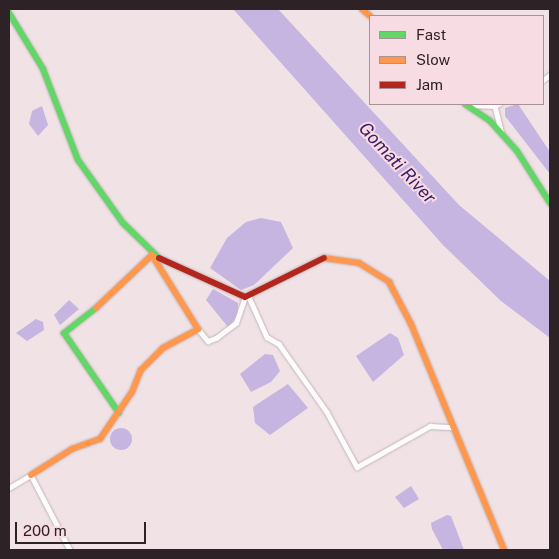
<!DOCTYPE html>
<style>
body{margin:0}
#map{position:relative;width:559px;height:559px;overflow:hidden;background:#f1e2e6;font-family:"Public Sans",sans-serif}
div>[style]{position:absolute}
.water>*{inset:0;background:#c6b4e1}
.round{border-radius:50%}
.roads{filter:drop-shadow(0 0 1px #c2b7ba) drop-shadow(0 0 1px #c2b7ba)}
.street>*{height:4.5px;margin:-2.25px;padding:0 2.25px;transform-origin:2.25px;border-radius:2.25px;background:#fdfbfb}
.fast>*{height:6px;margin:-3px;padding:0 3px;transform-origin:3px;border-radius:3px;background:#63d668}
.slow>*{height:6px;margin:-3px;padding:0 3px;transform-origin:3px;border-radius:3px;background:#ff974d}
.jam>*{height:6px;margin:-3px;padding:0 3px;transform-origin:3px;border-radius:3px;background:#b3261e}
span{translate:-50% -50%;white-space:nowrap;text-align:center;line-height:1.15;-webkit-text-stroke:4px #f7dce3;paint-order:stroke}
.water-label{font-size:18px;color:#3b1d65;font-style:italic}
.frame{position:absolute;inset:0;border:10px solid #2d2326;pointer-events:none}
.legend{position:absolute;left:369px;top:15px;width:175px;height:90px;box-sizing:border-box;background:#f7dce3;border:1px solid #a69297;margin:0;padding:6px 9px;list-style:none;font-size:15px;color:#2d2326}
.legend li{display:flex;align-items:center;gap:10px;height:25px}
.legend b{width:25px;border:1px solid #a69297}
.scale{position:absolute;left:15px;top:522px;width:131px;height:22px;box-sizing:border-box;border:2px solid #2d2326;border-top:0;padding-left:6px;font-size:15px;line-height:18px;white-space:nowrap;color:#2d2326;-webkit-text-stroke:4px #f7dce3;paint-order:stroke}
</style>
<div id="map">
<div class="water">
<i style="clip-path:polygon(233px 9px,278px 9px,459px 205px,550px 281px,550px 338px,501px 301px,443px 245px)"></i>
<i style="clip-path:polygon(518px 104px,550px 152px,550px 174px,505px 116px,505px 108px)"></i>
<i style="clip-path:polygon(42px 106px,48px 125px,38px 136px,29px 124px,32px 111px)"></i>
<i style="clip-path:polygon(261px 218px,281px 222px,293px 248px,254px 285px,241px 290px,210px 268px,227px 238px,246px 222px)"></i>
<i style="clip-path:polygon(213px 289px,238px 303px,238px 315px,228px 327px,206px 300px)"></i>
<i style="clip-path:polygon(69px 300px,79px 309px,60px 325px,54px 315px)"></i>
<i style="clip-path:polygon(36px 319px,43px 322px,44px 330px,27px 341px,16px 333px)"></i>
<i style="clip-path:polygon(390px 333px,398px 338px,404px 355px,373px 382px,356px 356px)"></i>
<i style="clip-path:polygon(265px 354px,273px 355px,280px 371px,271px 382px,251px 392px,240px 374px)"></i>
<i style="clip-path:polygon(288px 384px,308px 408px,270px 435px,255px 423px,253px 407px)"></i>
<i class="round" style="left:110px;top:428px;width:22px;height:22px"></i>
<i style="clip-path:polygon(411px 486px,419px 499px,404px 508px,395px 497px)"></i>
<i style="clip-path:polygon(447px 515px,451px 516px,464px 550px,443px 550px,432px 529px,431px 523px)"></i>
</div>
<div class="roads">
<div class="street">
<i style="left:543px;top:80px;width:9px;rotate:-36deg"></i>
<i style="left:500px;top:104px;width:5px;rotate:158deg"></i>
<i style="left:495px;top:106px;width:29px;rotate:76deg"></i>
<i style="left:467px;top:105px;width:28px;rotate:2deg"></i>
<i style="left:249px;top:297px;width:44px;rotate:65.8deg"></i>
<i style="left:267px;top:337px;width:14px;rotate:30deg"></i>
<i style="left:279px;top:344px;width:83px;rotate:54.8deg"></i>
<i style="left:327px;top:412px;width:63px;rotate:61.4deg"></i>
<i style="left:357px;top:467px;width:84px;rotate:-29.3deg"></i>
<i style="left:430px;top:426px;width:22px;rotate:3deg"></i>
<i style="left:198px;top:329px;width:16px;rotate:50deg"></i>
<i style="left:208px;top:341px;width:9px;rotate:-21deg"></i>
<i style="left:216px;top:338px;width:25px;rotate:-37deg"></i>
<i style="left:236px;top:323px;width:28px;rotate:-71deg"></i>
<i style="left:9px;top:488px;width:26px;rotate:-31deg"></i>
<i style="left:31px;top:475px;width:85px;rotate:62.5deg"></i>
</div>
<div class="fast">
<i style="left:9px;top:13px;width:66px;rotate:58.7deg"></i>
<i style="left:43px;top:69px;width:97px;rotate:69deg"></i>
<i style="left:78px;top:160px;width:77px;rotate:54.5deg"></i>
<i style="left:123px;top:223px;width:50px;rotate:44.2deg"></i>
<i style="left:465px;top:104px;width:30px;rotate:34deg"></i>
<i style="left:490px;top:121px;width:40px;rotate:48deg"></i>
<i style="left:517px;top:151px;width:62px;rotate:57.6deg"></i>
<i style="left:96px;top:308px;width:41px;rotate:142deg"></i>
<i style="left:64px;top:333px;width:97px;rotate:55.5deg"></i>
</div>
<div class="slow">
<i style="left:362px;top:9px;width:11px;rotate:41deg"></i>
<i style="left:324px;top:258px;width:35px;rotate:8deg"></i>
<i style="left:359px;top:263px;width:36px;rotate:32deg"></i>
<i style="left:389px;top:282px;width:47px;rotate:62.4deg"></i>
<i style="left:411px;top:324px;width:244px;rotate:67.6deg"></i>
<i style="left:31px;top:475px;width:49px;rotate:-32.4deg"></i>
<i style="left:72px;top:449px;width:30px;rotate:-20deg"></i>
<i style="left:100px;top:439px;width:57px;rotate:-55.8deg"></i>
<i style="left:132px;top:392px;width:24px;rotate:-68deg"></i>
<i style="left:141px;top:370px;width:31px;rotate:-45deg"></i>
<i style="left:163px;top:348px;width:40px;rotate:-28deg"></i>
<i style="left:198px;top:329px;width:87px;rotate:-121.9deg"></i>
<i style="left:152px;top:255px;width:77px;rotate:136.6deg"></i>
</div>
<div class="jam">
<i style="left:159px;top:258px;width:94px;rotate:24.4deg"></i>
<i style="left:245px;top:297px;width:88px;rotate:-26.3deg"></i>
</div>
</div>
<div class="water-label">
<span style="left:397px;top:163px;rotate:47deg">Gomati River</span>
</div>
<div class="frame"></div>
<ul class="legend">
<li><b style="height:6px;background:#63d668"></b>Fast</li>
<li><b style="height:6px;background:#ff974d"></b>Slow</li>
<li><b style="height:6px;background:#b3261e"></b>Jam</li>
</ul>
<div class="scale">200 m</div>
</div>
